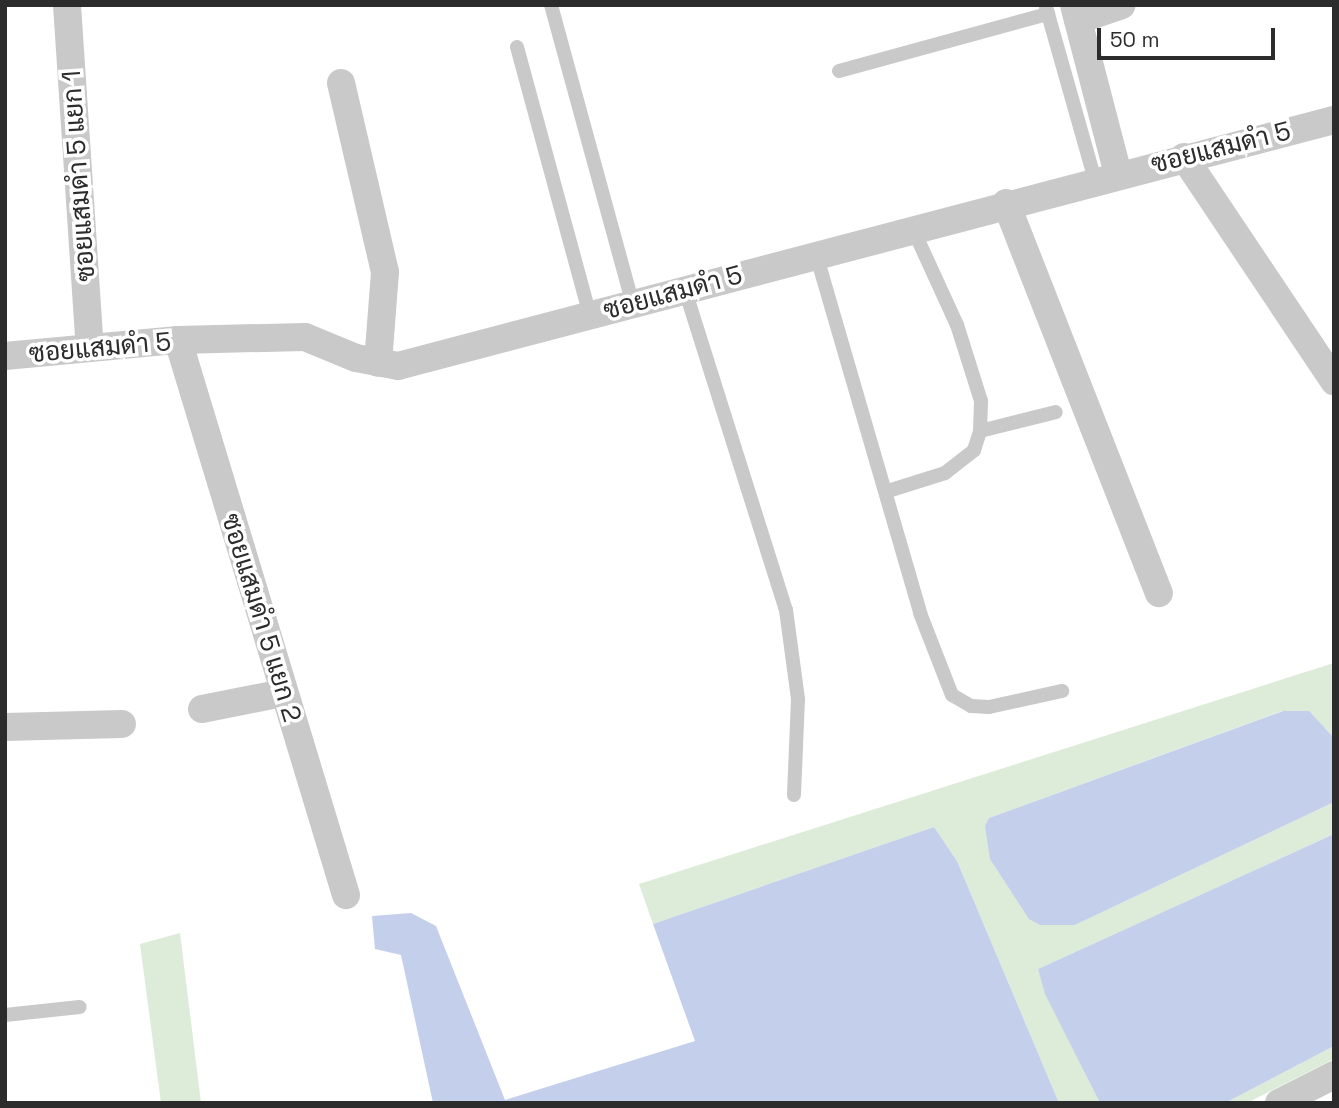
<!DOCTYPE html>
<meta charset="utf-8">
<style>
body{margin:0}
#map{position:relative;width:1339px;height:1108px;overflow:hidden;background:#fff;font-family:"Space Grotesk",Sarabun,sans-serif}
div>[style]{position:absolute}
.green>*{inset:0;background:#ddebd9}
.water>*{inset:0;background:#c4cfeb}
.lane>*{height:14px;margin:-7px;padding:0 7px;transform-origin:7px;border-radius:7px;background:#c9c9c9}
.street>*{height:28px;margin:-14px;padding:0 14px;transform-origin:14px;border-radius:14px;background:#c9c9c9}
span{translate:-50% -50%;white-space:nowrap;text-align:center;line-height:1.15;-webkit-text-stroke:7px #fff;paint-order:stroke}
.street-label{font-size:26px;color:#2c2c2c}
.frame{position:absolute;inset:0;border:7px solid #2c2c2c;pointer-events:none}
.scale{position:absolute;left:1097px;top:28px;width:178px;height:32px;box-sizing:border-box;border:4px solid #2c2c2c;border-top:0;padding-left:9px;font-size:21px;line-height:24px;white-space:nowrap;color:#2c2c2c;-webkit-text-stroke:5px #fff;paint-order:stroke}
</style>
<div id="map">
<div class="green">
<i style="clip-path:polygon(1334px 663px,1334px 738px,1325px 728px,1282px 711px,989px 818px,985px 827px,1075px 925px,1334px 802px,1334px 834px,1038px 969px,1046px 994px,1100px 1103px,1059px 1103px,957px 861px,934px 827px,653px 924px,639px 884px)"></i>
<i style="clip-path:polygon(180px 933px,201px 1103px,161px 1103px,140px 944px)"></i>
<i style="clip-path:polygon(1334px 1046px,1334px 1059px,1247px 1103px,1225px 1103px)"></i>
</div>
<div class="water">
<i style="clip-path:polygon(1283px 711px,1309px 711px,1334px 738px,1334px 802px,1075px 925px,1040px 925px,1029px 919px,990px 859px,985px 826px,989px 818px)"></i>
<i style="clip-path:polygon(934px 827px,957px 861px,1059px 1103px,433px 1103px,401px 955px,375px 949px,372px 916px,411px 913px,436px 926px,505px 1100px,695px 1041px,653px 924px)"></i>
<i style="clip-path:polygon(1334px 834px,1334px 1046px,1225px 1103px,1100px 1103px,1045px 994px,1038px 969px)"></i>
</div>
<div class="lane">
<i style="left:551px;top:5px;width:310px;rotate:74.7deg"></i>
<i style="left:1046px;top:7px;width:180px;rotate:74.2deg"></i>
<i style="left:517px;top:47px;width:279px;rotate:74.8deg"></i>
<i style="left:839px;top:71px;width:217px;rotate:-15.3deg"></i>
<i style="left:816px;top:254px;width:374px;rotate:73.8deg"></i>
<i style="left:920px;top:613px;width:88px;rotate:68.7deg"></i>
<i style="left:952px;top:695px;width:22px;rotate:30deg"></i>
<i style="left:971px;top:706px;width:18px;rotate:3deg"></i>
<i style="left:989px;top:707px;width:75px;rotate:-12.4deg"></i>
<i style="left:685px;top:290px;width:336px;rotate:72.5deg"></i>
<i style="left:786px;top:610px;width:90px;rotate:82.3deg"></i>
<i style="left:798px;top:699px;width:96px;rotate:92.4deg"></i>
<i style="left:980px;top:431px;width:78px;rotate:-14deg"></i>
<i style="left:888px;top:491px;width:60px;rotate:-17.5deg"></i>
<i style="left:945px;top:473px;width:37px;rotate:-38deg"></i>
<i style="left:974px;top:450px;width:20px;rotate:-72deg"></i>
<i style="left:980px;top:431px;width:30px;rotate:-88deg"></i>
<i style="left:981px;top:401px;width:80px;rotate:-107.5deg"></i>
<i style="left:957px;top:325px;width:106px;rotate:-114.6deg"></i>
<i style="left:5px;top:1015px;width:75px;rotate:-6.1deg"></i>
</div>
<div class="street">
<i style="left:67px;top:5px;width:343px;rotate:86.2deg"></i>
<i style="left:1074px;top:5px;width:175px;rotate:75.4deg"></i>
<i style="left:1078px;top:20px;width:46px;rotate:-18.8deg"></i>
<i style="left:341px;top:83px;width:194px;rotate:76.9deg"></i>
<i style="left:385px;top:272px;width:91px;rotate:94.4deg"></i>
<i style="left:1184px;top:157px;width:270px;rotate:56.2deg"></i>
<i style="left:1006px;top:203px;width:419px;rotate:68.6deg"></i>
<i style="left:178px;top:340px;width:580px;rotate:73.16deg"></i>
<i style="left:5px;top:356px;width:174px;rotate:-5.3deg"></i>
<i style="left:178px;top:340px;width:127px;rotate:-1.4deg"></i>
<i style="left:305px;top:337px;width:55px;rotate:22.4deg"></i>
<i style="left:356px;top:358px;width:43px;rotate:10.8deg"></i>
<i style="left:398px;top:366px;width:968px;rotate:-14.73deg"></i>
<i style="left:202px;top:709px;width:83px;rotate:-11.2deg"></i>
<i style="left:5px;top:727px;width:117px;rotate:-1.5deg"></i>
<i style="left:1279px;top:1103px;width:62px;rotate:-27deg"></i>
</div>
<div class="street-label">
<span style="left:1221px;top:148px;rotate:-14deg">ซอยแสมดำ 5</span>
<span style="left:79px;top:176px;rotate:-94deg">ซอยแสมดำ 5 แยก 1</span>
<span style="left:673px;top:293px;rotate:-15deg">ซอยแสมดำ 5</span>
<span style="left:100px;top:348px;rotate:-5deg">ซอยแสมดำ 5</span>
<span style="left:261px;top:618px;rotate:73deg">ซอยแสมดำ 5 แยก 2</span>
</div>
<div class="frame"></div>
<div class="scale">50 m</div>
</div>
